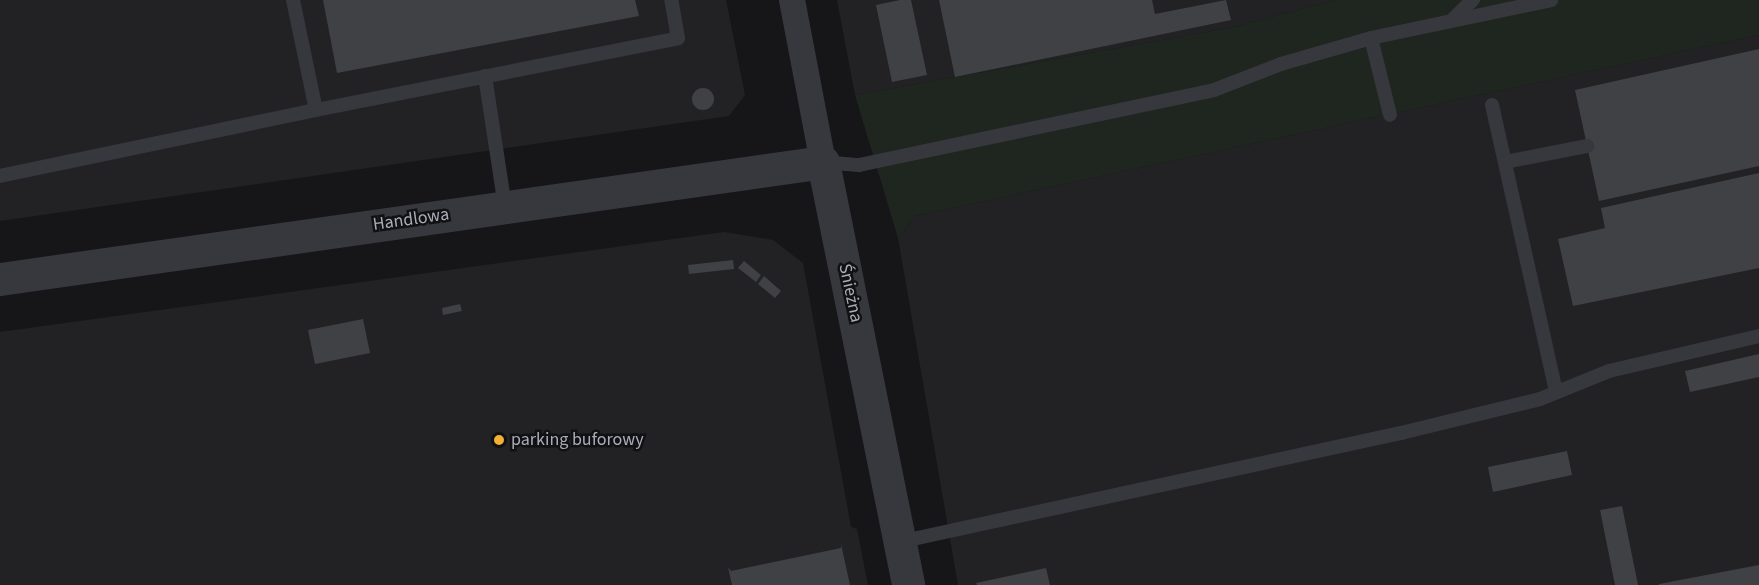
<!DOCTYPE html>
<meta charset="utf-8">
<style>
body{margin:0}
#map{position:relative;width:1759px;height:585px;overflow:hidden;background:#161618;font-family:"Source Sans 3",sans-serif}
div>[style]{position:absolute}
.built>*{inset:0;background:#222225}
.green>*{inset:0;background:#1e261f}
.building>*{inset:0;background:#404145}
.round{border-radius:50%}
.service>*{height:14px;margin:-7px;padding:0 7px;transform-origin:7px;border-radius:7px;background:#37383d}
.minor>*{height:26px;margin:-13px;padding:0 13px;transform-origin:13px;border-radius:13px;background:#37383d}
.tertiary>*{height:33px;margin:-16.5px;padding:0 16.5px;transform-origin:16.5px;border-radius:16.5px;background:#37383d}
.dots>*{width:16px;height:16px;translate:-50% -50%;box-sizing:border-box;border:3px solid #111113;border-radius:50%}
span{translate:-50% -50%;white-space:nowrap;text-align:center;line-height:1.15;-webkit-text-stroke:5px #111113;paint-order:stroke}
.street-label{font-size:18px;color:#a8adb8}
.poi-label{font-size:18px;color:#a8adb8}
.left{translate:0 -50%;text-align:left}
</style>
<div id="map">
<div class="built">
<i style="clip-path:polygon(0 0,726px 0,745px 95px,729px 116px,0 221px)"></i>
<i style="clip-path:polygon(837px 0,1336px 0,1229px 28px,855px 95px)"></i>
<i style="clip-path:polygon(1759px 35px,1759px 585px,958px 585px,898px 238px,915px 216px)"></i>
<i style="clip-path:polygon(724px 232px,773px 240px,803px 263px,851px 527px,857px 529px,868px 585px,0 585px,0 332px)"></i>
</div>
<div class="green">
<i style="clip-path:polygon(1336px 0,1759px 0,1759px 35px,915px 216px,898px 238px,855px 95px,1229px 28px)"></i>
</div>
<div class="building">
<i style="clip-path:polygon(323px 0,635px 0,639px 16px,337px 73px)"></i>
<i style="clip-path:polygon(900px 0,911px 0,927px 75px,892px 82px,876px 5px)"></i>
<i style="clip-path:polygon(939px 0,1152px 0,1155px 14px,1226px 0,1231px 20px,955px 77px)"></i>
<i style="clip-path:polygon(1759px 49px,1759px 166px,1599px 201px,1575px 90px)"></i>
<i class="round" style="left:692px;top:88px;width:22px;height:22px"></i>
<i style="clip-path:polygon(1759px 173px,1759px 268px,1573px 306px,1558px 239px,1605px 228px,1601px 208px)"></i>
<i style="clip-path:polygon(733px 260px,734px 269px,689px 274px,688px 265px)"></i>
<i style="clip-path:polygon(744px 261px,761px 275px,756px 282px,738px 268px)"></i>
<i style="clip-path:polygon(764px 276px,781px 291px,775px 298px,758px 284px)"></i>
<i style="clip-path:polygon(460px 304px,462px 311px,443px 315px,442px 308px)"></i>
<i style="clip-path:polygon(363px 319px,370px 353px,315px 364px,308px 330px)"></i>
<i style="clip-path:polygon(1759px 354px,1759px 377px,1690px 392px,1685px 371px)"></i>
<i style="clip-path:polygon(1567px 451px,1572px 475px,1493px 492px,1488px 467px)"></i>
<i style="clip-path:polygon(1622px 506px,1638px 585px,1615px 585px,1600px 510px)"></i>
<i style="clip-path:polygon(841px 544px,850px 585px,732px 585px,728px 567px,731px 571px,841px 548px)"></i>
<i style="clip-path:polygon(1759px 565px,1759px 585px,1659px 585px,1659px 584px)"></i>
<i style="clip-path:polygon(1046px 568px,1050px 585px,977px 585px,976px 583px)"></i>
</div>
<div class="service">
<i style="left:293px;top:0;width:112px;rotate:78.2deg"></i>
<i style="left:316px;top:110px;width:369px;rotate:-11.2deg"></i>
<i style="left:678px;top:38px;width:39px;rotate:-100deg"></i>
<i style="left:1453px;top:19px;width:28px;rotate:-44deg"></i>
<i style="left:1371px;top:38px;width:79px;rotate:76.1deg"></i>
<i style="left:485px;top:76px;width:133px;rotate:81.3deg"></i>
<i style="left:1492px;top:105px;width:294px;rotate:77.4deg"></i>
<i style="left:823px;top:162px;width:36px;rotate:5deg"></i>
<i style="left:859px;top:165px;width:363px;rotate:-11.9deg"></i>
<i style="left:1214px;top:90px;width:72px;rotate:-21.2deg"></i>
<i style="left:1281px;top:64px;width:94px;rotate:-16.1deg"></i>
<i style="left:1371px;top:38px;width:184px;rotate:-11.9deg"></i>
<i style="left:1505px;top:162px;width:84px;rotate:-11deg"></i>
<i style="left:0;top:176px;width:323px;rotate:-11.8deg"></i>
<i style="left:899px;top:542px;width:514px;rotate:-12.25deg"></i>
<i style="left:1401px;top:433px;width:143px;rotate:-13.7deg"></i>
<i style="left:1540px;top:399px;width:74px;rotate:-22.1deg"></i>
<i style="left:1609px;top:371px;width:154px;rotate:-13.1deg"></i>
</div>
<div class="minor">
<i style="left:792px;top:0;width:165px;rotate:79.2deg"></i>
</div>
<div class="tertiary">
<i style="left:0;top:279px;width:831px;rotate:-8.09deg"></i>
<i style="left:823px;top:162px;width:431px;rotate:78.6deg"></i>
</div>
<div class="dots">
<i style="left:499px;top:440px;background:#f2b134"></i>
</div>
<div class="street-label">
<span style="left:411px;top:220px;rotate:-8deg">Handlowa</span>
<span style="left:850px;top:293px;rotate:78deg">Śnieżna</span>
</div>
<div class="poi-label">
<span class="left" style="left:511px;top:440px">parking buforowy</span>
</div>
</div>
